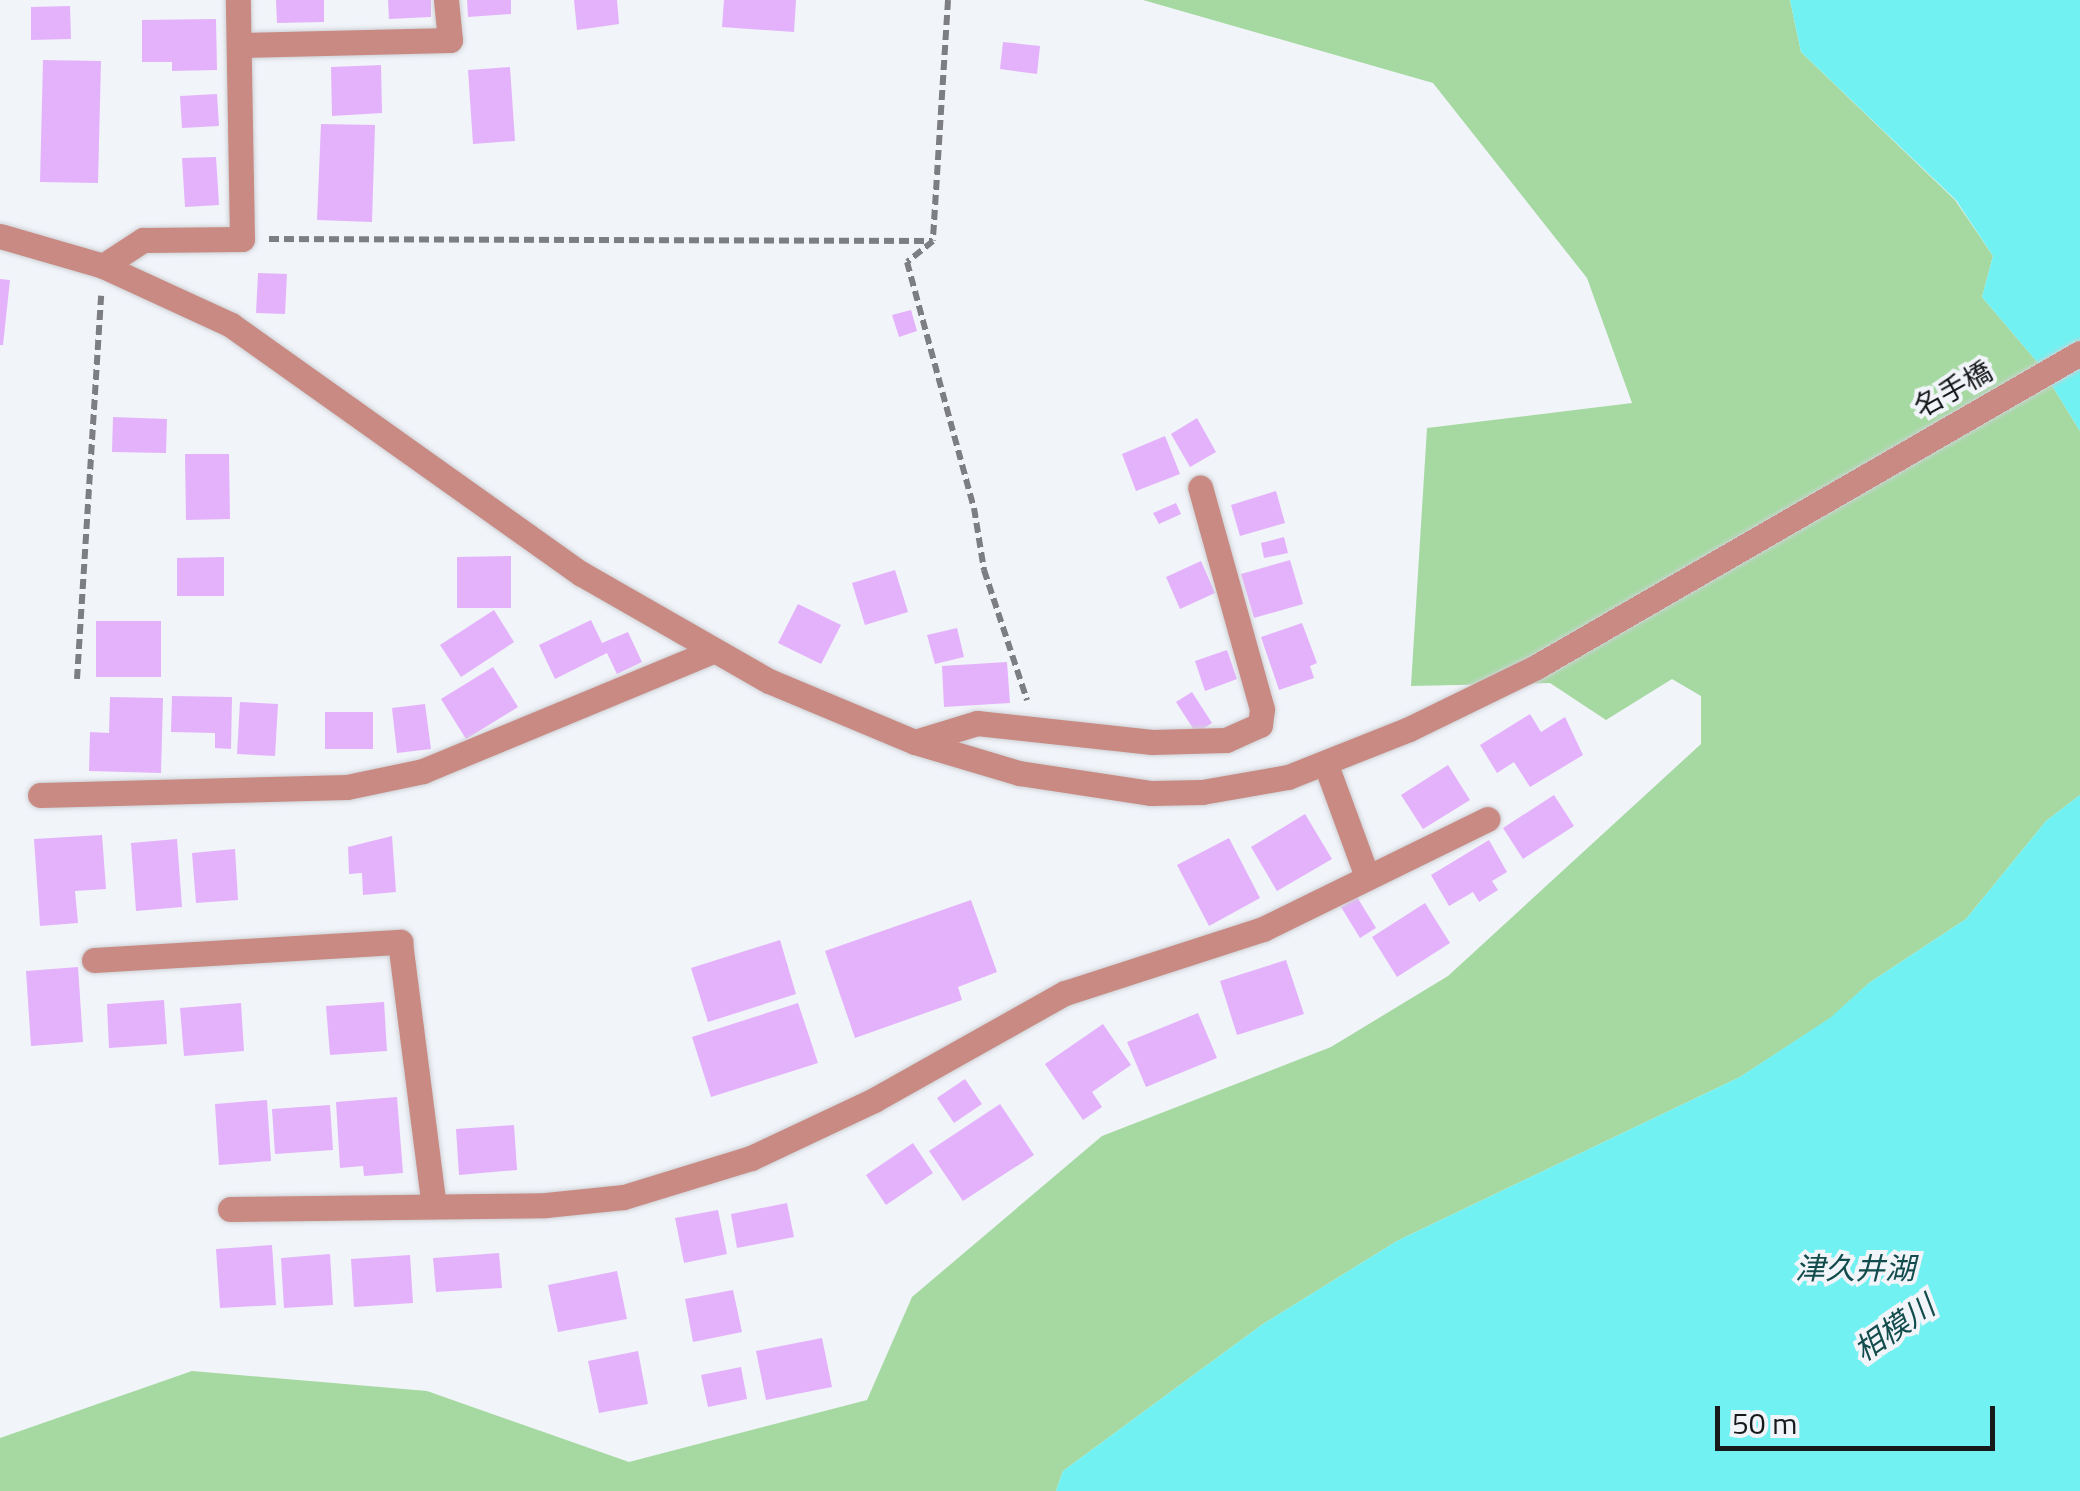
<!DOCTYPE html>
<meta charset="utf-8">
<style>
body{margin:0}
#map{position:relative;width:2080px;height:1491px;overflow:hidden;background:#f1f4f9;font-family:"Titillium Web","Noto Sans JP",sans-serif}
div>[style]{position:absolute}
.green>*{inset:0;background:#a6d9a2}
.water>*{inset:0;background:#71f1f1}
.building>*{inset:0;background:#e4b2fb}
.path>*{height:6px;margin-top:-3px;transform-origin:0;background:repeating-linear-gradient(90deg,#7c7e81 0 10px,transparent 0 15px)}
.roads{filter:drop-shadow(0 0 2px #ced1d5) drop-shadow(0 0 2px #ced1d5)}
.minor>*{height:25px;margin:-12.5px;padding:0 12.5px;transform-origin:12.5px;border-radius:12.5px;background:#c98a83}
span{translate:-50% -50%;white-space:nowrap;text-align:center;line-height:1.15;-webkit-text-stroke:8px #f1f4f9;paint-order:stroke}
.street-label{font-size:28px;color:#18191b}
.water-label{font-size:30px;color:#124c4c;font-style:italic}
.scale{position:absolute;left:1715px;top:1406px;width:280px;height:45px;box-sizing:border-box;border:5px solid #18191b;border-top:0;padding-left:12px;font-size:30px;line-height:35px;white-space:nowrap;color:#18191b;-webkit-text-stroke:8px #f1f4f9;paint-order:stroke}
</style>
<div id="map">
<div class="green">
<i style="clip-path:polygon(1143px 0,1790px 0,1801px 52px,1955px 200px,1993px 256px,1982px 297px,2038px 363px,2080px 431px,2080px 795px,2046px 821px,1966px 919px,1869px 983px,1831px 1018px,1740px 1077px,1397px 1241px,1263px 1324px,1063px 1471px,1056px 1491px,0 1491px,0 1438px,192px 1371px,427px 1391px,629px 1462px,867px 1400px,912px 1297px,1102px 1136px,1331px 1047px,1448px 976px,1701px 744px,1701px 696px,1672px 679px,1606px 720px,1550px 683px,1411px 686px,1427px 428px,1632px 403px,1587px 278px,1433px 83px)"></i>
</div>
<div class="water">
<i style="clip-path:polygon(1790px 0,2080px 0,2080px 431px,2038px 363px,1982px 297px,1993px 256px,1956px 200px,1801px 52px)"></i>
<i style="clip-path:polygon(2080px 795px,2080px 1491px,1056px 1491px,1063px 1471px,1263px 1324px,1397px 1241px,1740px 1077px,1830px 1018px,1869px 983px,1966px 919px,2046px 821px)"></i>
</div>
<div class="building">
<i style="clip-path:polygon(276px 0,324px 0,324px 22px,277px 23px)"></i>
<i style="clip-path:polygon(388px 0,431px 0,431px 17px,389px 19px)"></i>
<i style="clip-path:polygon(467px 0,511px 0,511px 14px,468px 17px)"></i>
<i style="clip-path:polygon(574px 0,617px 0,619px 24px,577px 30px)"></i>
<i style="clip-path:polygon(724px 0,796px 0,794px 32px,722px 27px)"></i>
<i style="clip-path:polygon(70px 6px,71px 39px,31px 40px,31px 7px)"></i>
<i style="clip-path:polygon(216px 19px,217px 70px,172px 71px,172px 62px,142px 62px,142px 20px)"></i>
<i style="clip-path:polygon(1003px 42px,1040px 46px,1037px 74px,1000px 69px)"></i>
<i style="clip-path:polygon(43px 60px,101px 61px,98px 183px,40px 182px)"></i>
<i style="clip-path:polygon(381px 65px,382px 113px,332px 116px,331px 67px)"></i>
<i style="clip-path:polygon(510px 67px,515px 141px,473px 144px,468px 70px)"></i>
<i style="clip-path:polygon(217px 94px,219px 126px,182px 128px,180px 96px)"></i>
<i style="clip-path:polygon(321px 124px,375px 125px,372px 222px,317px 220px)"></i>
<i style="clip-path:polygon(216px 157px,219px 205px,185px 207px,182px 158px)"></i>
<i style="clip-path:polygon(258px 273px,287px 274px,285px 314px,256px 313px)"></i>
<i style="clip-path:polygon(0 279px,10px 280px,3px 345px,0 345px)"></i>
<i style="clip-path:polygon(911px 310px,917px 331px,899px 337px,892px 315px)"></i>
<i style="clip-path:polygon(113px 417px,167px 419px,166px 453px,112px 452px)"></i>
<i style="clip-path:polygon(1197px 418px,1216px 452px,1190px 467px,1171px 434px)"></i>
<i style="clip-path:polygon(1165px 436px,1180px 474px,1136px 491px,1122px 454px)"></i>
<i style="clip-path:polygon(185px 454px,229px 454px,230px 519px,186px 520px)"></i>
<i style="clip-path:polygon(1276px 491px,1285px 523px,1240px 536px,1231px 505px)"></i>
<i style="clip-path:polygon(1176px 503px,1181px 514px,1159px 524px,1153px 513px)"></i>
<i style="clip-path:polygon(1284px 537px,1288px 553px,1264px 558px,1261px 543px)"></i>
<i style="clip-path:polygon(511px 556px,511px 608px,457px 608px,457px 557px)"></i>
<i style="clip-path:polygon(224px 557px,224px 596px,177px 596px,177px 558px)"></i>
<i style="clip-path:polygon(1290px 560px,1303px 604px,1254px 618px,1241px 574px)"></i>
<i style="clip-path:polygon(1201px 561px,1215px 593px,1180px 609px,1166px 577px)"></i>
<i style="clip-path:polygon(895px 570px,908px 612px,865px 625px,852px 583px)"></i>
<i style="clip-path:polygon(798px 604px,841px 625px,821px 664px,778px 643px)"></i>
<i style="clip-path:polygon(494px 610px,514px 642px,461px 677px,440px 645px)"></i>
<i style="clip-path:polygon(591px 620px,602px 643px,628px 632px,642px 662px,617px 674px,607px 653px,555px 679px,539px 645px)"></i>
<i style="clip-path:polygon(96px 621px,161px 621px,161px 677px,96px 677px)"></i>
<i style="clip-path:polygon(1302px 623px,1317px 663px,1310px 666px,1314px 678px,1279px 690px,1261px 637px)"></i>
<i style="clip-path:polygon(957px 628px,964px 657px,935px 664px,927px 635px)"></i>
<i style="clip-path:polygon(1227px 650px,1237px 679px,1205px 691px,1195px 661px)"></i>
<i style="clip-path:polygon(1007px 662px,1010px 703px,944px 707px,942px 666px)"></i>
<i style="clip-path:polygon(493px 667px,518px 707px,466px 739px,441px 699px)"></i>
<i style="clip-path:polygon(1192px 692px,1212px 723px,1196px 733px,1176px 702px)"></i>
<i style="clip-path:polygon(172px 696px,232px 697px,231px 749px,215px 748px,215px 733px,171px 732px)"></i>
<i style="clip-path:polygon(110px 697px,163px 698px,161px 773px,89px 771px,90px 732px,109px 733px)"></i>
<i style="clip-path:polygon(240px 702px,278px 704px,275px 756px,237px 754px)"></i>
<i style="clip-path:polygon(425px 704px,431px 749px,397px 753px,392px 708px)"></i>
<i style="clip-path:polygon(325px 712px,373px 712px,373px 749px,325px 749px)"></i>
<i style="clip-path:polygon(1530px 714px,1541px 732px,1565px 717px,1583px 755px,1530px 787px,1514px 762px,1497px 773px,1480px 745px)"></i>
<i style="clip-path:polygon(1448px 765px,1470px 800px,1423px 829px,1401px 795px)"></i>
<i style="clip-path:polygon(1554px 795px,1574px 826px,1523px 859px,1503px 828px)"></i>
<i style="clip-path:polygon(1305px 814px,1332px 859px,1277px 891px,1251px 847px)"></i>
<i style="clip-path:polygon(102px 835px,106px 889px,75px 891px,78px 923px,40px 926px,34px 839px)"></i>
<i style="clip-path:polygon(392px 836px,396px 892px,363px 895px,362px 873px,349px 874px,348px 847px)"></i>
<i style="clip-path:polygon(1229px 838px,1260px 898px,1209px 926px,1177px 865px)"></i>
<i style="clip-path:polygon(177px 839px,182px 907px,136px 911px,131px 843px)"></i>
<i style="clip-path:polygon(1489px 840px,1507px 872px,1492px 881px,1498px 890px,1479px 902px,1473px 892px,1449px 906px,1431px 875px)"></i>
<i style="clip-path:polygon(235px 849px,238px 900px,196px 903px,192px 853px)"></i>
<i style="clip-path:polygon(1357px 897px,1376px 928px,1360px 938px,1341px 907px)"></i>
<i style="clip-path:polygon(971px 900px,997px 972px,958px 987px,962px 1000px,855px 1038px,825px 951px)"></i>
<i style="clip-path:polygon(1425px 903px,1450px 943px,1397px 977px,1372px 937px)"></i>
<i style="clip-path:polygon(780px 940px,796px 994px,708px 1022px,691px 968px)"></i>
<i style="clip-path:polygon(1286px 960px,1304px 1014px,1237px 1035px,1220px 981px)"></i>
<i style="clip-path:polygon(78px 967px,83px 1042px,31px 1046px,26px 971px)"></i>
<i style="clip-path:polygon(164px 1000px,167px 1044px,109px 1048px,107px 1004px)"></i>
<i style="clip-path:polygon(384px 1002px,387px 1051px,330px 1055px,326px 1006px)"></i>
<i style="clip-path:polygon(241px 1003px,244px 1051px,184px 1056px,180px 1008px)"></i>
<i style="clip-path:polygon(798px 1003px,818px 1063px,711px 1097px,692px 1037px)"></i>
<i style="clip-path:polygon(1198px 1013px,1217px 1058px,1146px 1087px,1127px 1042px)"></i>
<i style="clip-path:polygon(1103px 1024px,1131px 1065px,1092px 1092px,1102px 1107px,1083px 1120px,1045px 1064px)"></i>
<i style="clip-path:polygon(965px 1079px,982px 1104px,954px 1123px,937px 1098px)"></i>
<i style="clip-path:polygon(397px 1097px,403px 1173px,364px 1176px,363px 1166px,340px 1168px,336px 1102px)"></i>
<i style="clip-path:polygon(267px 1100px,271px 1161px,219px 1165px,215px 1104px)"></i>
<i style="clip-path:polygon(1000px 1104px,1034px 1155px,963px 1201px,929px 1151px)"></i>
<i style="clip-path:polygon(330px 1105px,333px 1150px,275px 1154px,272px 1109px)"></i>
<i style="clip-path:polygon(514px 1125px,517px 1170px,459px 1175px,456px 1129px)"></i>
<i style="clip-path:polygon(913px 1143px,933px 1173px,886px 1205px,866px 1175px)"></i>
<i style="clip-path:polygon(787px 1203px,794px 1237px,737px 1248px,731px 1214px)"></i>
<i style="clip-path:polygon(718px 1210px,727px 1254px,684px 1263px,675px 1218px)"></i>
<i style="clip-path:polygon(272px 1245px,276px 1305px,220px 1308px,216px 1249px)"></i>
<i style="clip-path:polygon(499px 1253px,502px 1288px,436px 1292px,433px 1258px)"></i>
<i style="clip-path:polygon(330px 1254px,333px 1305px,284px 1308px,281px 1258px)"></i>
<i style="clip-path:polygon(410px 1255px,413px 1303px,354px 1307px,351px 1259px)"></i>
<i style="clip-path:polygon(617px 1271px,627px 1319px,558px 1332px,548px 1285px)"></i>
<i style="clip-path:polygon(733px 1290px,742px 1332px,693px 1342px,685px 1299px)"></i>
<i style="clip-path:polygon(822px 1338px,832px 1387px,766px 1400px,756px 1351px)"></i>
<i style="clip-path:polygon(638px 1351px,648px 1404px,599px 1413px,588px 1361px)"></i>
<i style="clip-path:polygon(741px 1367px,747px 1399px,708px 1407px,701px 1375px)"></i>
</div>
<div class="path">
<i style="left:948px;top:0;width:241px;rotate:93.6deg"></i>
<i style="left:933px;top:241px;width:33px;rotate:141deg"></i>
<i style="left:907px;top:262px;width:255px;rotate:74.8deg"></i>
<i style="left:974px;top:508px;width:63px;rotate:80.8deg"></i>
<i style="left:984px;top:570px;width:137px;rotate:71.7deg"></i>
<i style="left:269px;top:239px;width:663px;rotate:0.17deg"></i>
<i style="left:77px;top:679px;width:384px;rotate:-86.4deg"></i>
</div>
<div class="roads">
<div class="minor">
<i style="left:241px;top:45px;width:209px;rotate:-1.4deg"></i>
<i style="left:450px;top:40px;width:40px;rotate:-95.7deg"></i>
<i style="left:0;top:236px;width:107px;rotate:16.2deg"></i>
<i style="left:103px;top:266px;width:141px;rotate:24.7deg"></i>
<i style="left:231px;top:325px;width:430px;rotate:35.4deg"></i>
<i style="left:582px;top:574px;width:215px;rotate:29.8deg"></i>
<i style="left:769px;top:681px;width:158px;rotate:22.7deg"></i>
<i style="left:915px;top:742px;width:109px;rotate:16.6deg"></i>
<i style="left:1019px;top:773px;width:134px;rotate:8.6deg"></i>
<i style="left:1151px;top:793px;width:51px;rotate:-1.1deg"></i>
<i style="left:1202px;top:792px;width:87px;rotate:-9.9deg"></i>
<i style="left:1288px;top:777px;width:130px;rotate:-21.6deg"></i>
<i style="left:1409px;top:729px;width:141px;rotate:-26deg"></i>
<i style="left:1536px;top:667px;width:628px;rotate:-29.99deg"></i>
<i style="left:103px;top:266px;width:48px;rotate:-33deg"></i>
<i style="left:143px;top:240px;width:99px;rotate:-0.6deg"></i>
<i style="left:242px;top:239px;width:239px;rotate:-91deg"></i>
<i style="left:915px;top:742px;width:65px;rotate:-17deg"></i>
<i style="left:977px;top:723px;width:176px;rotate:6.2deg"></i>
<i style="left:1152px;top:742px;width:74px;rotate:-1.5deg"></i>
<i style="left:1226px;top:740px;width:37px;rotate:-24deg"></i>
<i style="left:1260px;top:725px;width:16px;rotate:-83deg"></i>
<i style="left:1262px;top:709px;width:230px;rotate:-105.6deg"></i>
<i style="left:1326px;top:765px;width:116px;rotate:69.8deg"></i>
<i style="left:40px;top:795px;width:307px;rotate:-1.5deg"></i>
<i style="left:347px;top:787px;width:78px;rotate:-11.9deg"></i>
<i style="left:423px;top:771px;width:313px;rotate:-22.5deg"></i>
<i style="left:94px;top:960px;width:307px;rotate:-3.4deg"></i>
<i style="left:400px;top:942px;width:266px;rotate:82.7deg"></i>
<i style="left:230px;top:1209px;width:316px;rotate:-0.7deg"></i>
<i style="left:546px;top:1205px;width:78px;rotate:-5.9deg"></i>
<i style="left:624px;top:1197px;width:133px;rotate:-17.1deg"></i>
<i style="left:751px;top:1158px;width:136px;rotate:-25.2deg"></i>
<i style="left:874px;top:1100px;width:219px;rotate:-29.3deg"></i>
<i style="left:1065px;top:993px;width:208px;rotate:-17.9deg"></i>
<i style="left:1263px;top:929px;width:250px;rotate:-26.1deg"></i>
</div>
</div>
<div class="street-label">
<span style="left:1953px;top:389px;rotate:-29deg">名手橋</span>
</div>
<div class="water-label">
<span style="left:1855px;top:1268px">津久井湖</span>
<span style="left:1894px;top:1328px;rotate:-35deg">相模川</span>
</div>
<div class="scale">50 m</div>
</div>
